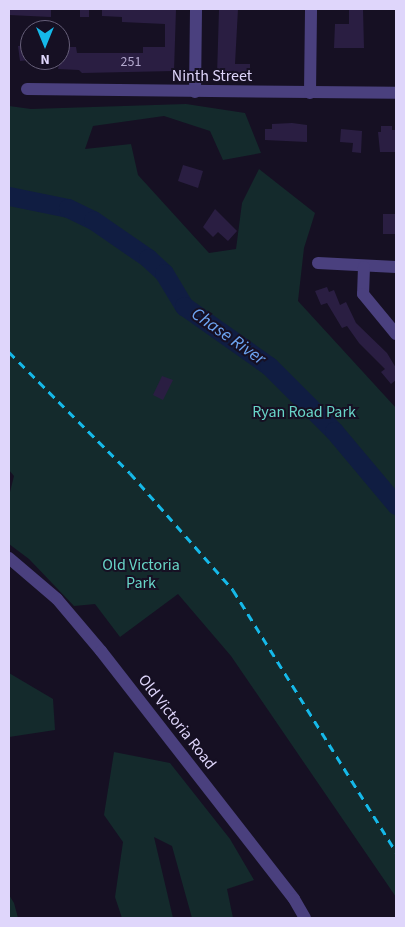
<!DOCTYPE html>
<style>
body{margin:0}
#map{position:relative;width:405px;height:927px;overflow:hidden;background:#161023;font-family:"Source Sans 3",sans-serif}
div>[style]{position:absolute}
.green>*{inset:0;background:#142a2c}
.river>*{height:19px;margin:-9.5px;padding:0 9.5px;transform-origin:9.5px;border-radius:9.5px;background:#101d42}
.building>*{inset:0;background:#2a1e42}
.minor>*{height:12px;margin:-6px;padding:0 6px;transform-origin:6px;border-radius:6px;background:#4a407e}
.tertiary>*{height:12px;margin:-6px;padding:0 6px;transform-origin:6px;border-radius:6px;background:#4a407e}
.rail>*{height:3px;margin-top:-1.5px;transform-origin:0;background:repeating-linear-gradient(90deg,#15b9e9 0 8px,transparent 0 14px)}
span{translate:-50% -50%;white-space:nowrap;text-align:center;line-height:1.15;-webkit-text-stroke:4px #161023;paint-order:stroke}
.number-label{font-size:14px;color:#b2a8cd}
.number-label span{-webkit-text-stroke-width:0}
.street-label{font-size:16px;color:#dfd6fb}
.park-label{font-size:16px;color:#68d5c8}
.water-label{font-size:18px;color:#6da4f2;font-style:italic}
.frame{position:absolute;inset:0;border:10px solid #dfd6fb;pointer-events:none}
.north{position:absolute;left:20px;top:20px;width:50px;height:50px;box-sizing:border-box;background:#161023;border:1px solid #665f79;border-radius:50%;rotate:180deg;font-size:14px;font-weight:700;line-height:20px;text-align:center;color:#dfd6fb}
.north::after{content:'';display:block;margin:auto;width:18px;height:22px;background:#15b9e9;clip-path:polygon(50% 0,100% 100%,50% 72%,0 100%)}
</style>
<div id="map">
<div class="green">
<i style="clip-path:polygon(186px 104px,245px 113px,261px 153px,223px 160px,210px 131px,164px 116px,93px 126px,85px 149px,131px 144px,138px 175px,209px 253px,236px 249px,242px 203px,259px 169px,315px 213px,304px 248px,298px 301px,396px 408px,396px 897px,231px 656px,178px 594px,120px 637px,95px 604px,74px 606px,29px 559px,9px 544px,9px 496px,14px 476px,9px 470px,9px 106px,31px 109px)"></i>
<i style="clip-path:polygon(9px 673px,53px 699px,55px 730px,9px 737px)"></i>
<i style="clip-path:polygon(114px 752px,170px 763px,230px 839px,254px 880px,227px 889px,233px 918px,192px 918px,172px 846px,154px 837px,173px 918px,122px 918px,115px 897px,123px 842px,104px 815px)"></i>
<i style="clip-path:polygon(9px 895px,14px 903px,18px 918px,9px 918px)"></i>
</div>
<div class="river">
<i style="left:9px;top:196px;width:60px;rotate:11.5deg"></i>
<i style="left:68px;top:208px;width:28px;rotate:26deg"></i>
<i style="left:93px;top:220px;width:67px;rotate:34.6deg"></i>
<i style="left:148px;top:258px;width:22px;rotate:43deg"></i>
<i style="left:164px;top:273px;width:39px;rotate:59deg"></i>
<i style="left:184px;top:306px;width:104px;rotate:35.2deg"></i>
<i style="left:269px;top:366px;width:92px;rotate:45deg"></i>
<i style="left:334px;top:431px;width:97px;rotate:50deg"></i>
</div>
<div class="building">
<i style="clip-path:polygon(9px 9px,51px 9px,51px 17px,9px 15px)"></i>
<i style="clip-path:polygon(80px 9px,89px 9px,89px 17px,80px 17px)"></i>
<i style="clip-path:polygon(102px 9px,176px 9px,174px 71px,82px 73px,79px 70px,58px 69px,63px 47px,76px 47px,77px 53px,143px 53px,143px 47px,165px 47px,165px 24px,122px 22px,122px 17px,102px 16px)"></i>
<i style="clip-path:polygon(219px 9px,238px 9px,235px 64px,250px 64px,250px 76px,217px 76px)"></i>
<i style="clip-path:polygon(349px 9px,363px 9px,364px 48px,334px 48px,335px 24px,349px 24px)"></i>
<i style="clip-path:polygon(30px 45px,30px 60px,20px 61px,18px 46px)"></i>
<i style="clip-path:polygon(292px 123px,307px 125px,307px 142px,265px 140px,265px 129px,272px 129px,272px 124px)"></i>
<i style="clip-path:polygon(381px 126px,392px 126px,392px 130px,396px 130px,396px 152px,380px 152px,378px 132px,381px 132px)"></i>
<i style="clip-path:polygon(341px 129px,362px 131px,361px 153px,352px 152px,353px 143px,340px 142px)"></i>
<i style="clip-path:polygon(183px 165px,203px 171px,198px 188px,178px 181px)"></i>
<i style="clip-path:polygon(215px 209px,237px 231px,228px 241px,218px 232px,213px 237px,203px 227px)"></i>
<i style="clip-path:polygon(383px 214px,396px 214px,396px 234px,383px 234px)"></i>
<i style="clip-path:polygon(327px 287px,329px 292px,334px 290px,340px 305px,346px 302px,356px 323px,387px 353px,396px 368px,396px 380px,391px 384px,381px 372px,385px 369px,359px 343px,347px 326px,342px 328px,327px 303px,321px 305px,315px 291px)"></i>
<i style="clip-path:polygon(162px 376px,173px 380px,163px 400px,153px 395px)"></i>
</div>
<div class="minor">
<i style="left:27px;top:89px;width:369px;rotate:0.6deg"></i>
<i style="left:195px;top:92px;width:83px;rotate:-89.3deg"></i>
<i style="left:310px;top:93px;width:84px;rotate:-89.3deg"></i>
<i style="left:318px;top:263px;width:78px;rotate:2.9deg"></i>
<i style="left:364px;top:267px;width:27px;rotate:92deg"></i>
<i style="left:363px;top:294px;width:52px;rotate:50.5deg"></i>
</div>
<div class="tertiary">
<i style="left:9px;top:558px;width:63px;rotate:40.5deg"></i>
<i style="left:57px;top:599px;width:68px;rotate:49.8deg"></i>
<i style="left:101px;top:651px;width:314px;rotate:52.1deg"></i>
<i style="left:294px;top:899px;width:22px;rotate:60deg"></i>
</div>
<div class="rail">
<i style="left:9px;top:352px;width:171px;rotate:45deg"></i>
<i style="left:130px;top:473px;width:156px;rotate:48.6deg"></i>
<i style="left:233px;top:590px;width:309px;rotate:58.1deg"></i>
</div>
<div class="number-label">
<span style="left:131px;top:62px">251</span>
</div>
<div class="street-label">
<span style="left:212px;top:76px">Ninth Street</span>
<span style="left:177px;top:722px;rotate:52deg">Old Victoria Road</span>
</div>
<div class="park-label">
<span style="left:304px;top:412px">Ryan Road Park</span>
<span style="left:141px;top:574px">Old Victoria<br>Park</span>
</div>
<div class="water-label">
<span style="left:228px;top:337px;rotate:35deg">Chase River</span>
</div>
<div class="frame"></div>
<div class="north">N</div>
</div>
